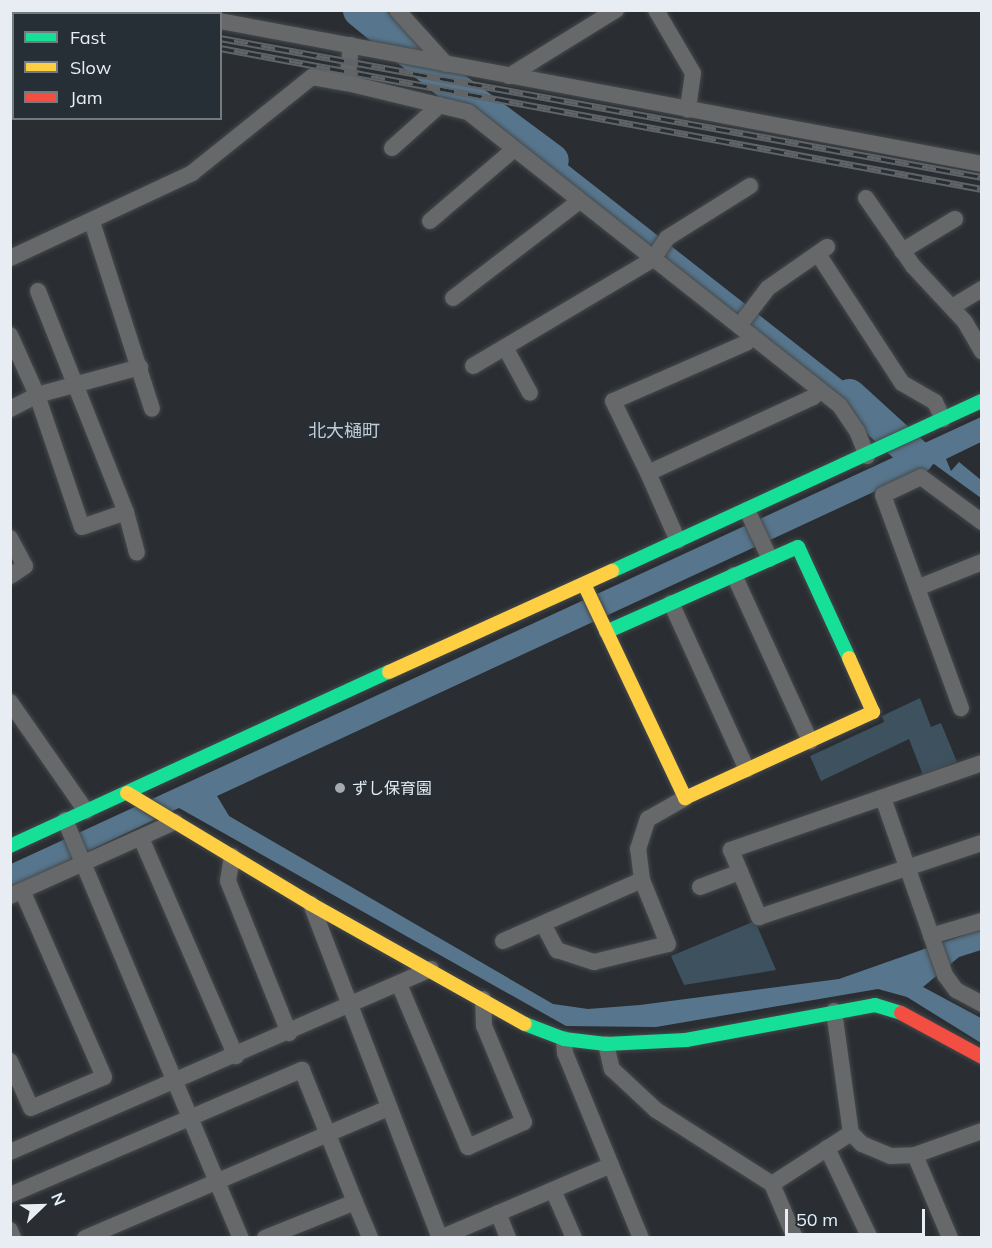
<!DOCTYPE html>
<meta charset="utf-8">
<style>
body{margin:0}
#map{position:relative;width:992px;height:1248px;overflow:hidden;background:#2a2e32;font-family:Mulish,"Noto Sans JP",sans-serif}
div>[style]{position:absolute}
.green>*{inset:0;background:#3d515f}
.water>*{inset:0;background:#57768d}
.river>*{height:33px;margin:-16.5px;padding:0 16.5px;transform-origin:16.5px;border-radius:16.5px;background:#57768d}
.roads{filter:drop-shadow(0 0 2px #45494c) drop-shadow(0 0 2px #45494c)}
.street>*{height:16px;margin:-8px;padding:0 8px;transform-origin:8px;border-radius:8px;background:#666869}
.fast>*{height:14px;margin:-7px;padding:0 7px;transform-origin:7px;border-radius:7px;background:#16e098}
.slow>*{height:14px;margin:-7px;padding:0 7px;transform-origin:7px;border-radius:7px;background:#ffcf43}
.jam>*{height:14px;margin:-7px;padding:0 7px;transform-origin:7px;border-radius:7px;background:#f24e42}
.rail>*{height:7px;margin-top:-3.5px;transform-origin:0;background:repeating-linear-gradient(90deg,#262f36 0 14px,#616466 0 28px);box-sizing:border-box;border-block:2px solid #616466}
.dots>*{width:16px;height:16px;translate:-50% -50%;box-sizing:border-box;border:3px solid #262f36;border-radius:50%}
span{translate:-50% -50%;white-space:nowrap;text-align:center;line-height:1.15;-webkit-text-stroke:5px #262f36;paint-order:stroke}
.poi-label{font-size:16px;color:#e7edf2}
.left{translate:0 -50%;text-align:left}
.neighbourhood-label{font-size:18px;color:#c1ccd5}
.frame{position:absolute;inset:0;border:12px solid #e7edf2;pointer-events:none}
.legend{position:absolute;left:12px;top:12px;width:210px;height:108px;box-sizing:border-box;background:#262f36;border:2px solid #737b81;margin:0;padding:8px 10px;list-style:none;font-size:18px;color:#e7edf2}
.legend li{display:flex;align-items:center;gap:12px;height:30px}
.legend b{width:30px;border:2px solid #737b81}
.north{position:absolute;left:12px;top:1176px;width:60px;height:60px;-webkit-text-stroke:4px #262f36;paint-order:stroke;rotate:67deg;font-size:16px;font-weight:700;line-height:24px;text-align:center;color:#e7edf2}
.north::after{content:'';display:block;margin:auto;width:21px;height:27px;background:#e7edf2;clip-path:polygon(50% 0,100% 100%,50% 72%,0 100%)}
.scale{position:absolute;left:785px;top:1209px;width:140px;height:27px;box-sizing:border-box;border:3px solid #e7edf2;border-top:0;padding-left:8px;font-size:18px;line-height:21px;white-space:nowrap;color:#e7edf2;-webkit-text-stroke:4px #262f36;paint-order:stroke}
</style>
<div id="map">
<div class="green">
<i style="clip-path:polygon(920px 698px,931px 727px,941px 723px,957px 762px,923px 775px,909px 739px,821px 781px,810px 756px,884px 722px,882px 716px)"></i>
<i style="clip-path:polygon(755px 921px,776px 970px,684px 985px,671px 956px)"></i>
</div>
<div class="water">
<i style="clip-path:polygon(343px 11px,367px 11px,402px 39px,370px 33px)"></i>
<i style="clip-path:polygon(518px 126px,893px 420px,879px 427px,513px 138px)"></i>
<i style="clip-path:polygon(981px 417px,981px 442px,946px 459px,951px 471px,959px 462px,981px 480px,981px 498px,934px 464px,217px 796px,229px 816px,553px 1004px,588px 1009px,640px 1005px,839px 979px,981px 929px,981px 950px,959px 957px,923px 987px,981px 1018px,981px 1043px,907px 997px,878px 989px,656px 1027px,566px 1026px,179px 808px,11px 888px,11px 864px)"></i>
</div>
<div class="river">
<i style="left:359px;top:10px;width:120px;rotate:39.3deg"></i>
<i style="left:452px;top:86px;width:124px;rotate:36.5deg"></i>
<i style="left:849px;top:395px;width:92px;rotate:42.4deg"></i>
</div>
<div class="roads">
<div class="street">
<i style="left:164px;top:10px;width:16px;rotate:14deg"></i>
<i style="left:397px;top:10px;width:73px;rotate:47.8deg"></i>
<i style="left:656px;top:10px;width:73px;rotate:59.6deg"></i>
<i style="left:693px;top:73px;width:37px;rotate:98deg"></i>
<i style="left:220px;top:21px;width:775px;rotate:10.63deg"></i>
<i style="left:351px;top:45px;width:38px;rotate:96deg"></i>
<i style="left:347px;top:83px;width:124px;rotate:13.5deg"></i>
<i style="left:468px;top:112px;width:474px;rotate:38.3deg"></i>
<i style="left:840px;top:406px;width:30px;rotate:56deg"></i>
<i style="left:857px;top:431px;width:27px;rotate:68deg"></i>
<i style="left:509px;top:76px;width:126px;rotate:-31.7deg"></i>
<i style="left:392px;top:148px;width:64px;rotate:-41.9deg"></i>
<i style="left:866px;top:198px;width:83px;rotate:55.3deg"></i>
<i style="left:913px;top:266px;width:76px;rotate:47.1deg"></i>
<i style="left:965px;top:322px;width:34px;rotate:60deg"></i>
<i style="left:430px;top:221px;width:109px;rotate:-40.5deg"></i>
<i style="left:92px;top:222px;width:196px;rotate:72.2deg"></i>
<i style="left:902px;top:251px;width:62px;rotate:-31.1deg"></i>
<i style="left:818px;top:254px;width:154px;rotate:56.9deg"></i>
<i style="left:902px;top:383px;width:38px;rotate:30deg"></i>
<i style="left:935px;top:402px;width:19px;rotate:65deg"></i>
<i style="left:10px;top:258px;width:201px;rotate:-25deg"></i>
<i style="left:192px;top:173px;width:154px;rotate:-38.7deg"></i>
<i style="left:312px;top:77px;width:36px;rotate:10deg"></i>
<i style="left:38px;top:291px;width:238px;rotate:68.3deg"></i>
<i style="left:453px;top:298px;width:158px;rotate:-37.5deg"></i>
<i style="left:952px;top:307px;width:35px;rotate:-31deg"></i>
<i style="left:739px;top:326px;width:48px;rotate:-52.7deg"></i>
<i style="left:768px;top:288px;width:72px;rotate:-34.8deg"></i>
<i style="left:10px;top:335px;width:66px;rotate:65.8deg"></i>
<i style="left:37px;top:395px;width:139px;rotate:71.2deg"></i>
<i style="left:82px;top:527px;width:46px;rotate:-18.8deg"></i>
<i style="left:126px;top:512px;width:42px;rotate:75deg"></i>
<i style="left:752px;top:336px;width:9px;rotate:131deg"></i>
<i style="left:746px;top:343px;width:145px;rotate:156.4deg"></i>
<i style="left:613px;top:401px;width:80px;rotate:64.1deg"></i>
<i style="left:648px;top:473px;width:182px;rotate:-24.7deg"></i>
<i style="left:813px;top:397px;width:10px;rotate:-45deg"></i>
<i style="left:505px;top:347px;width:52px;rotate:61.5deg"></i>
<i style="left:473px;top:366px;width:209px;rotate:-30.7deg"></i>
<i style="left:653px;top:259px;width:25px;rotate:-56deg"></i>
<i style="left:667px;top:238px;width:98px;rotate:-32.1deg"></i>
<i style="left:10px;top:409px;width:30px;rotate:-27deg"></i>
<i style="left:37px;top:395px;width:107px;rotate:-15.2deg"></i>
<i style="left:648px;top:473px;width:74px;rotate:66.2deg"></i>
<i style="left:747px;top:510px;width:54px;rotate:64.9deg"></i>
<i style="left:982px;top:522px;width:76px;rotate:-143.6deg"></i>
<i style="left:921px;top:477px;width:42px;rotate:154.7deg"></i>
<i style="left:883px;top:495px;width:99px;rotate:69.9deg"></i>
<i style="left:917px;top:588px;width:70px;rotate:-21.8deg"></i>
<i style="left:10px;top:538px;width:32px;rotate:62deg"></i>
<i style="left:25px;top:566px;width:18px;rotate:146deg"></i>
<i style="left:734px;top:575px;width:183px;rotate:65.4deg"></i>
<i style="left:917px;top:588px;width:128px;rotate:69.9deg"></i>
<i style="left:671px;top:603px;width:183px;rotate:65.5deg"></i>
<i style="left:10px;top:702px;width:133px;rotate:55.1deg"></i>
<i style="left:982px;top:763px;width:266px;rotate:160.9deg"></i>
<i style="left:731px;top:850px;width:73px;rotate:67.3deg"></i>
<i style="left:759px;top:917px;width:235px;rotate:-18.4deg"></i>
<i style="left:883px;top:798px;width:188px;rotate:70.7deg"></i>
<i style="left:945px;top:975px;width:19px;rotate:54deg"></i>
<i style="left:956px;top:990px;width:30px;rotate:28deg"></i>
<i style="left:65px;top:820px;width:454px;rotate:67.2deg"></i>
<i style="left:141px;top:838px;width:238px;rotate:66.5deg"></i>
<i style="left:232px;top:856px;width:25px;rotate:99deg"></i>
<i style="left:228px;top:881px;width:164px;rotate:68.1deg"></i>
<i style="left:700px;top:887px;width:43px;rotate:-20.6deg"></i>
<i style="left:10px;top:896px;width:181px;rotate:-24.2deg"></i>
<i style="left:311px;top:904px;width:358px;rotate:68.9deg"></i>
<i style="left:543px;top:924px;width:30px;rotate:62deg"></i>
<i style="left:557px;top:950px;width:39px;rotate:18deg"></i>
<i style="left:594px;top:962px;width:76px;rotate:-13.7deg"></i>
<i style="left:668px;top:944px;width:69px;rotate:-112.1deg"></i>
<i style="left:642px;top:880px;width:31px;rotate:-97deg"></i>
<i style="left:638px;top:849px;width:32px;rotate:-72deg"></i>
<i style="left:648px;top:819px;width:43px;rotate:-29.6deg"></i>
<i style="left:931px;top:936px;width:53px;rotate:-16.4deg"></i>
<i style="left:503px;top:941px;width:152px;rotate:-23.7deg"></i>
<i style="left:399px;top:984px;width:177px;rotate:67.1deg"></i>
<i style="left:468px;top:1147px;width:61px;rotate:-24.1deg"></i>
<i style="left:524px;top:1122px;width:104px;rotate:-112.6deg"></i>
<i style="left:484px;top:1026px;width:27px;rotate:-92deg"></i>
<i style="left:834px;top:1011px;width:123px;rotate:82.1deg"></i>
<i style="left:851px;top:1133px;width:16px;rotate:45deg"></i>
<i style="left:862px;top:1144px;width:30px;rotate:23deg"></i>
<i style="left:890px;top:1156px;width:25px;rotate:-2deg"></i>
<i style="left:915px;top:1155px;width:71px;rotate:-19.7deg"></i>
<i style="left:564px;top:1039px;width:14px;rotate:86deg"></i>
<i style="left:565px;top:1053px;width:200px;rotate:67.7deg"></i>
<i style="left:606px;top:1044px;width:26px;rotate:77deg"></i>
<i style="left:612px;top:1069px;width:60px;rotate:43deg"></i>
<i style="left:656px;top:1110px;width:138px;rotate:32.5deg"></i>
<i style="left:772px;top:1184px;width:94px;rotate:-32.8deg"></i>
<i style="left:10px;top:1061px;width:51px;rotate:65.9deg"></i>
<i style="left:31px;top:1108px;width:79px;rotate:-23deg"></i>
<i style="left:104px;top:1077px;width:204px;rotate:-113.7deg"></i>
<i style="left:827px;top:1148px;width:100px;rotate:64.5deg"></i>
<i style="left:10px;top:1152px;width:459px;rotate:-23.5deg"></i>
<i style="left:915px;top:1155px;width:90px;rotate:67.1deg"></i>
<i style="left:772px;top:1184px;width:59px;rotate:66.9deg"></i>
<i style="left:553px;top:1190px;width:52px;rotate:66.4deg"></i>
<i style="left:10px;top:1195px;width:318px;rotate:-23.2deg"></i>
<i style="left:302px;top:1070px;width:142px;rotate:68.1deg"></i>
<i style="left:355px;top:1202px;width:97px;rotate:158.2deg"></i>
<i style="left:355px;top:1202px;width:39px;rotate:67deg"></i>
<i style="left:498px;top:1213px;width:27px;rotate:68deg"></i>
<i style="left:10px;top:1230px;width:9px;rotate:69deg"></i>
<i style="left:85px;top:1238px;width:331px;rotate:-23.2deg"></i>
<i style="left:440px;top:1238px;width:186px;rotate:-23.1deg"></i>
</div>
<div class="fast">
<i style="left:612px;top:571px;width:407px;rotate:-24.7deg"></i>
<i style="left:606px;top:632px;width:210px;rotate:-23.9deg"></i>
<i style="left:798px;top:547px;width:122px;rotate:65.3deg"></i>
<i style="left:10px;top:846px;width:417px;rotate:-24.7deg"></i>
<i style="left:525px;top:1024px;width:42px;rotate:21deg"></i>
<i style="left:564px;top:1039px;width:42px;rotate:6.8deg"></i>
<i style="left:606px;top:1044px;width:80px;rotate:-2.9deg"></i>
<i style="left:686px;top:1040px;width:192px;rotate:-10.5deg"></i>
<i style="left:875px;top:1005px;width:27px;rotate:17deg"></i>
</div>
<div class="slow">
<i style="left:584px;top:584px;width:237px;rotate:64.7deg"></i>
<i style="left:685px;top:798px;width:207px;rotate:-24.6deg"></i>
<i style="left:873px;top:712px;width:59px;rotate:-114deg"></i>
<i style="left:389px;top:672px;width:245px;rotate:-24.4deg"></i>
<i style="left:127px;top:793px;width:215px;rotate:31.1deg"></i>
<i style="left:311px;top:904px;width:245px;rotate:29.3deg"></i>
</div>
<div class="jam">
<i style="left:901px;top:1013px;width:92px;rotate:28.5deg"></i>
</div>
</div>
<div class="rail">
<i style="left:13px;top:10px;width:16px;rotate:14deg"></i>
<i style="left:65px;top:10px;width:17px;rotate:13deg"></i>
<i style="left:220px;top:38px;width:775px;rotate:10.34deg"></i>
<i style="left:220px;top:48px;width:775px;rotate:10.48deg"></i>
</div>
<div class="dots">
<i style="left:340px;top:788px;background:#a5aaaf"></i>
</div>
<div class="poi-label">
<span class="left" style="left:352px;top:788px">ずし保育園</span>
</div>
<div class="neighbourhood-label">
<span style="left:344px;top:431px">北大樋町</span>
</div>
<div class="frame"></div>
<ul class="legend">
<li><b style="height:8px;background:#16e098"></b>Fast</li>
<li><b style="height:8px;background:#ffcf43"></b>Slow</li>
<li><b style="height:8px;background:#f24e42"></b>Jam</li>
</ul>
<div class="north">N</div>
<div class="scale">50 m</div>
</div>
